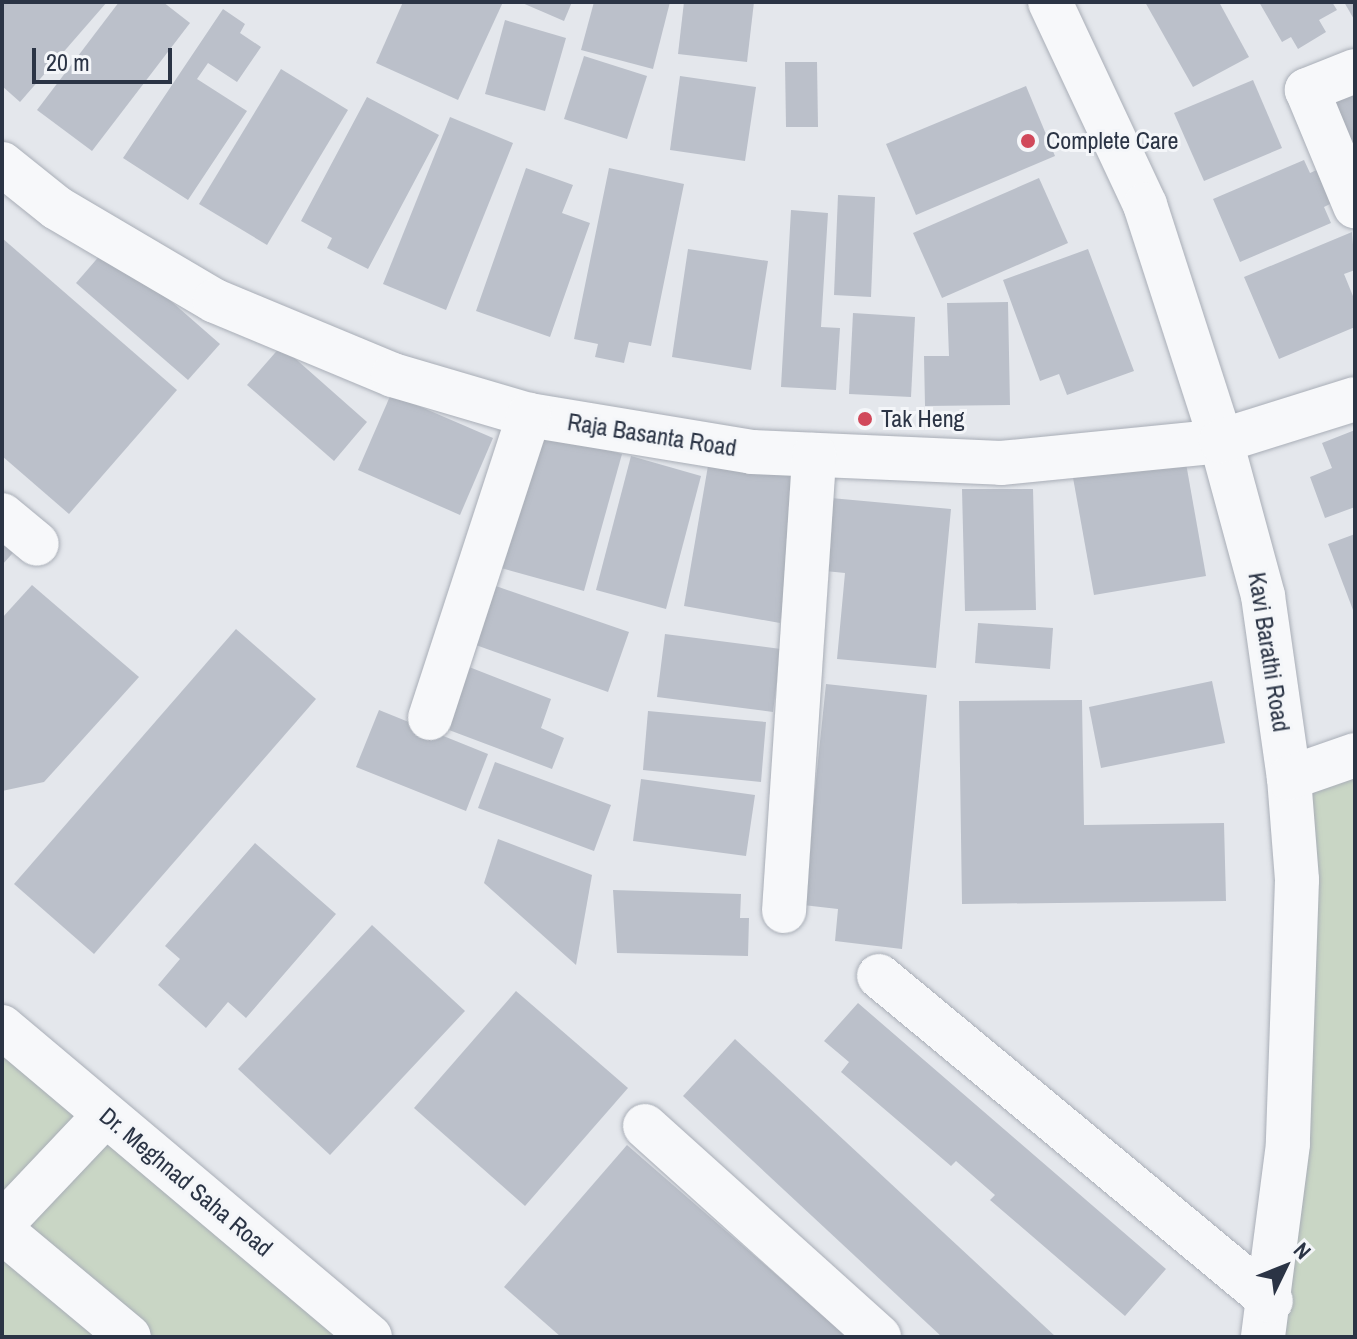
<!DOCTYPE html>
<style>
body{margin:0}
#map{position:relative;width:1357px;height:1339px;overflow:hidden;background:#e4e7ec;font-family:"Archivo Narrow",sans-serif}
div>[style]{position:absolute}
.green>*{inset:0;background:#c9d6c5}
.building>*{inset:0;background:#bbc0ca}
.roads{filter:drop-shadow(0 0 2px #a9aeb7) drop-shadow(0 0 2px #a9aeb7)}
.minor>*{height:44px;margin:-22px;padding:0 22px;transform-origin:22px;border-radius:22px;background:#f7f8fa}
.dots>*{width:22px;height:22px;translate:-50% -50%;box-sizing:border-box;border:4px solid #f4f6f9;border-radius:50%}
span{translate:-50% -50%;white-space:nowrap;text-align:center;line-height:1.15;-webkit-text-stroke:6px #f4f6f9;paint-order:stroke}
.poi-label{font-size:24px;color:#2b3445}
.left{translate:0 -50%;text-align:left}
.street-label{font-size:24px;color:#2b3445}
.frame{position:absolute;inset:0;border:4px solid #2b3445;pointer-events:none}
.north{position:absolute;left:1245px;top:1227px;width:80px;height:80px;-webkit-text-stroke:6px #f4f6f9;paint-order:stroke;rotate:47deg;font-size:22px;font-weight:700;line-height:32px;text-align:center;color:#2b3445}
.north::after{content:'';display:block;margin:auto;width:28px;height:36px;background:#2b3445;clip-path:polygon(50% 0,100% 100%,50% 72%,0 100%)}
.scale{position:absolute;left:32px;top:48px;width:140px;height:36px;box-sizing:border-box;border:4px solid #2b3445;border-top:0;padding-left:10px;font-size:24px;line-height:28px;white-space:nowrap;color:#2b3445;-webkit-text-stroke:6px #f4f6f9;paint-order:stroke}
</style>
<div id="map">
<div class="green">
<i style="clip-path:polygon(1355px 771px,1355px 1337px,1278px 1337px,1310px 787px)"></i>
<i style="clip-path:polygon(2px 1040px,356px 1337px,150px 1337px,2px 1215px)"></i>
<i style="clip-path:polygon(2px 1238px,121px 1337px,2px 1337px)"></i>
</div>
<div class="building">
<i style="clip-path:polygon(2px 2px,107px 2px,20px 102px,2px 86px)"></i>
<i style="clip-path:polygon(119px 2px,163px 2px,190px 23px,92px 151px,37px 110px)"></i>
<i style="clip-path:polygon(403px 2px,503px 2px,458px 100px,376px 63px)"></i>
<i style="clip-path:polygon(520px 2px,572px 2px,564px 21px)"></i>
<i style="clip-path:polygon(594px 2px,670px 2px,653px 69px,581px 50px)"></i>
<i style="clip-path:polygon(684px 2px,754px 2px,747px 62px,678px 54px)"></i>
<i style="clip-path:polygon(1145px 2px,1219px 2px,1249px 57px,1193px 87px)"></i>
<i style="clip-path:polygon(1259px 2px,1332px 2px,1337px 10px,1319px 20px,1326px 32px,1298px 49px,1291px 37px,1282px 42px)"></i>
<i style="clip-path:polygon(1344px 2px,1355px 2px,1355px 21px)"></i>
<i style="clip-path:polygon(223px 9px,245px 24px,240px 33px,261px 47px,237px 82px,208px 63px,197px 79px,247px 111px,188px 200px,123px 158px)"></i>
<i style="clip-path:polygon(505px 20px,566px 38px,545px 111px,485px 94px)"></i>
<i style="clip-path:polygon(584px 56px,647px 76px,627px 139px,564px 119px)"></i>
<i style="clip-path:polygon(785px 62px,817px 62px,818px 127px,786px 127px)"></i>
<i style="clip-path:polygon(281px 69px,348px 110px,267px 245px,199px 204px)"></i>
<i style="clip-path:polygon(680px 76px,756px 87px,745px 161px,670px 150px)"></i>
<i style="clip-path:polygon(1253px 80px,1282px 148px,1204px 181px,1174px 113px)"></i>
<i style="clip-path:polygon(1026px 86px,1055px 156px,916px 215px,886px 144px)"></i>
<i style="clip-path:polygon(1355px 90px,1355px 162px,1327px 104px)"></i>
<i style="clip-path:polygon(367px 97px,439px 135px,368px 269px,327px 248px,332px 238px,301px 221px)"></i>
<i style="clip-path:polygon(450px 117px,513px 143px,446px 310px,383px 284px)"></i>
<i style="clip-path:polygon(1304px 160px,1310px 173px,1332px 163px,1338px 200px,1324px 207px,1331px 223px,1240px 262px,1213px 199px)"></i>
<i style="clip-path:polygon(526px 168px,573px 185px,562px 213px,590px 223px,550px 337px,476px 311px)"></i>
<i style="clip-path:polygon(609px 168px,684px 184px,651px 346px,629px 342px,624px 363px,595px 357px,598px 344px,574px 339px)"></i>
<i style="clip-path:polygon(1039px 178px,1068px 243px,942px 298px,913px 233px)"></i>
<i style="clip-path:polygon(838px 195px,875px 197px,871px 297px,834px 295px)"></i>
<i style="clip-path:polygon(791px 210px,828px 213px,821px 327px,840px 328px,836px 390px,781px 387px)"></i>
<i style="clip-path:polygon(1352px 232px,1355px 270px,1344px 274px,1355px 301px,1355px 327px,1279px 359px,1244px 277px)"></i>
<i style="clip-path:polygon(2px 238px,177px 390px,69px 514px,2px 456px)"></i>
<i style="clip-path:polygon(108px 246px,220px 344px,188px 380px,76px 283px)"></i>
<i style="clip-path:polygon(688px 249px,768px 261px,751px 370px,672px 357px)"></i>
<i style="clip-path:polygon(1088px 249px,1134px 371px,1067px 395px,1059px 374px,1040px 381px,1003px 280px)"></i>
<i style="clip-path:polygon(1008px 302px,1010px 405px,925px 406px,924px 356px,949px 356px,947px 303px)"></i>
<i style="clip-path:polygon(853px 313px,915px 317px,911px 397px,849px 394px)"></i>
<i style="clip-path:polygon(281px 346px,367px 422px,334px 461px,247px 385px)"></i>
<i style="clip-path:polygon(391px 394px,493px 438px,460px 515px,358px 470px)"></i>
<i style="clip-path:polygon(1355px 430px,1355px 507px,1325px 518px,1310px 477px,1332px 468px,1322px 443px)"></i>
<i style="clip-path:polygon(539px 431px,622px 454px,584px 591px,501px 568px)"></i>
<i style="clip-path:polygon(1184px 452px,1206px 576px,1094px 595px,1072px 472px)"></i>
<i style="clip-path:polygon(631px 456px,701px 476px,666px 609px,596px 590px)"></i>
<i style="clip-path:polygon(709px 460px,805px 477px,780px 623px,684px 606px)"></i>
<i style="clip-path:polygon(962px 489px,1033px 489px,1036px 610px,965px 611px)"></i>
<i style="clip-path:polygon(831px 498px,951px 509px,936px 668px,837px 659px,845px 573px,825px 571px)"></i>
<i style="clip-path:polygon(2px 529px,20px 545px,2px 565px)"></i>
<i style="clip-path:polygon(1355px 534px,1355px 609px,1353px 610px,1328px 544px)"></i>
<i style="clip-path:polygon(32px 585px,139px 677px,44px 782px,2px 791px,2px 618px)"></i>
<i style="clip-path:polygon(493px 585px,629px 632px,608px 692px,473px 644px)"></i>
<i style="clip-path:polygon(978px 623px,1053px 628px,1050px 669px,975px 663px)"></i>
<i style="clip-path:polygon(236px 629px,316px 699px,94px 954px,14px 884px)"></i>
<i style="clip-path:polygon(665px 634px,781px 649px,773px 712px,657px 697px)"></i>
<i style="clip-path:polygon(464px 665px,551px 699px,541px 728px,564px 738px,552px 769px,441px 727px)"></i>
<i style="clip-path:polygon(1212px 681px,1225px 743px,1101px 768px,1089px 707px)"></i>
<i style="clip-path:polygon(826px 684px,927px 695px,902px 949px,835px 941px,838px 909px,803px 905px)"></i>
<i style="clip-path:polygon(1082px 700px,1084px 825px,1224px 823px,1226px 901px,962px 904px,959px 701px)"></i>
<i style="clip-path:polygon(379px 710px,488px 754px,466px 811px,356px 767px)"></i>
<i style="clip-path:polygon(648px 711px,766px 722px,761px 782px,643px 770px)"></i>
<i style="clip-path:polygon(495px 762px,611px 805px,594px 851px,478px 808px)"></i>
<i style="clip-path:polygon(641px 779px,755px 795px,746px 856px,633px 841px)"></i>
<i style="clip-path:polygon(498px 839px,592px 875px,576px 965px,484px 883px)"></i>
<i style="clip-path:polygon(255px 843px,336px 914px,246px 1018px,228px 1002px,206px 1028px,158px 985px,180px 959px,165px 946px)"></i>
<i style="clip-path:polygon(613px 890px,741px 894px,740px 918px,749px 918px,748px 956px,617px 953px)"></i>
<i style="clip-path:polygon(372px 925px,465px 1011px,330px 1155px,238px 1069px)"></i>
<i style="clip-path:polygon(516px 991px,628px 1088px,525px 1206px,414px 1108px)"></i>
<i style="clip-path:polygon(858px 1003px,1166px 1269px,1125px 1316px,990px 1200px,995px 1195px,956px 1161px,951px 1166px,841px 1072px,849px 1062px,824px 1041px)"></i>
<i style="clip-path:polygon(735px 1039px,1056px 1337px,942px 1337px,683px 1096px)"></i>
<i style="clip-path:polygon(627px 1145px,848px 1337px,561px 1337px,504px 1287px)"></i>
</div>
<div class="roads">
<div class="minor">
<i style="left:1050px;top:2px;width:224px;rotate:64.9deg"></i>
<i style="left:1145px;top:205px;width:248px;rotate:72.1deg"></i>
<i style="left:1221px;top:441px;width:161px;rotate:74.8deg"></i>
<i style="left:1263px;top:596px;width:184px;rotate:81.9deg"></i>
<i style="left:1289px;top:778px;width:102px;rotate:85.5deg"></i>
<i style="left:1297px;top:880px;width:264px;rotate:92deg"></i>
<i style="left:1288px;top:1144px;width:195px;rotate:97.4deg"></i>
<i style="left:1355px;top:71px;width:52px;rotate:158.4deg"></i>
<i style="left:1307px;top:90px;width:126px;rotate:67.5deg"></i>
<i style="left:2px;top:164px;width:70px;rotate:38.7deg"></i>
<i style="left:57px;top:208px;width:183px;rotate:30.5deg"></i>
<i style="left:215px;top:301px;width:193px;rotate:22.6deg"></i>
<i style="left:393px;top:375px;width:142px;rotate:16.4deg"></i>
<i style="left:529px;top:415px;width:226px;rotate:9.4deg"></i>
<i style="left:752px;top:452px;width:249px;rotate:2.5deg"></i>
<i style="left:1001px;top:463px;width:221px;rotate:-5.7deg"></i>
<i style="left:1221px;top:441px;width:140px;rotate:-17.4deg"></i>
<i style="left:2px;top:515px;width:45px;rotate:39.6deg"></i>
<i style="left:430px;top:718px;width:319px;rotate:-71.9deg"></i>
<i style="left:1289px;top:778px;width:70px;rotate:-19.2deg"></i>
<i style="left:784px;top:911px;width:457px;rotate:-86.2deg"></i>
<i style="left:879px;top:976px;width:509px;rotate:39.66deg"></i>
<i style="left:2px;top:1027px;width:481px;rotate:40.1deg"></i>
<i style="left:645px;top:1126px;width:315px;rotate:42deg"></i>
<i style="left:2px;top:1224px;width:150px;rotate:-46.6deg"></i>
<i style="left:2px;top:1231px;width:165px;rotate:39.8deg"></i>
</div>
</div>
<div class="dots">
<i style="left:1028px;top:141px;background:#d1495b"></i>
<i style="left:865px;top:419px;background:#d1495b"></i>
</div>
<div class="poi-label">
<span class="left" style="left:1046px;top:141px">Complete Care</span>
<span class="left" style="left:881px;top:419px">Tak Heng</span>
</div>
<div class="street-label">
<span style="left:652px;top:435px;rotate:9deg">Raja Basanta Road</span>
<span style="left:1269px;top:652px;rotate:81deg">Kavi Barathi Road</span>
<span style="left:186px;top:1182px;rotate:40deg">Dr. Meghnad Saha Road</span>
</div>
<div class="frame"></div>
<div class="north">N</div>
<div class="scale">20 m</div>
</div>
